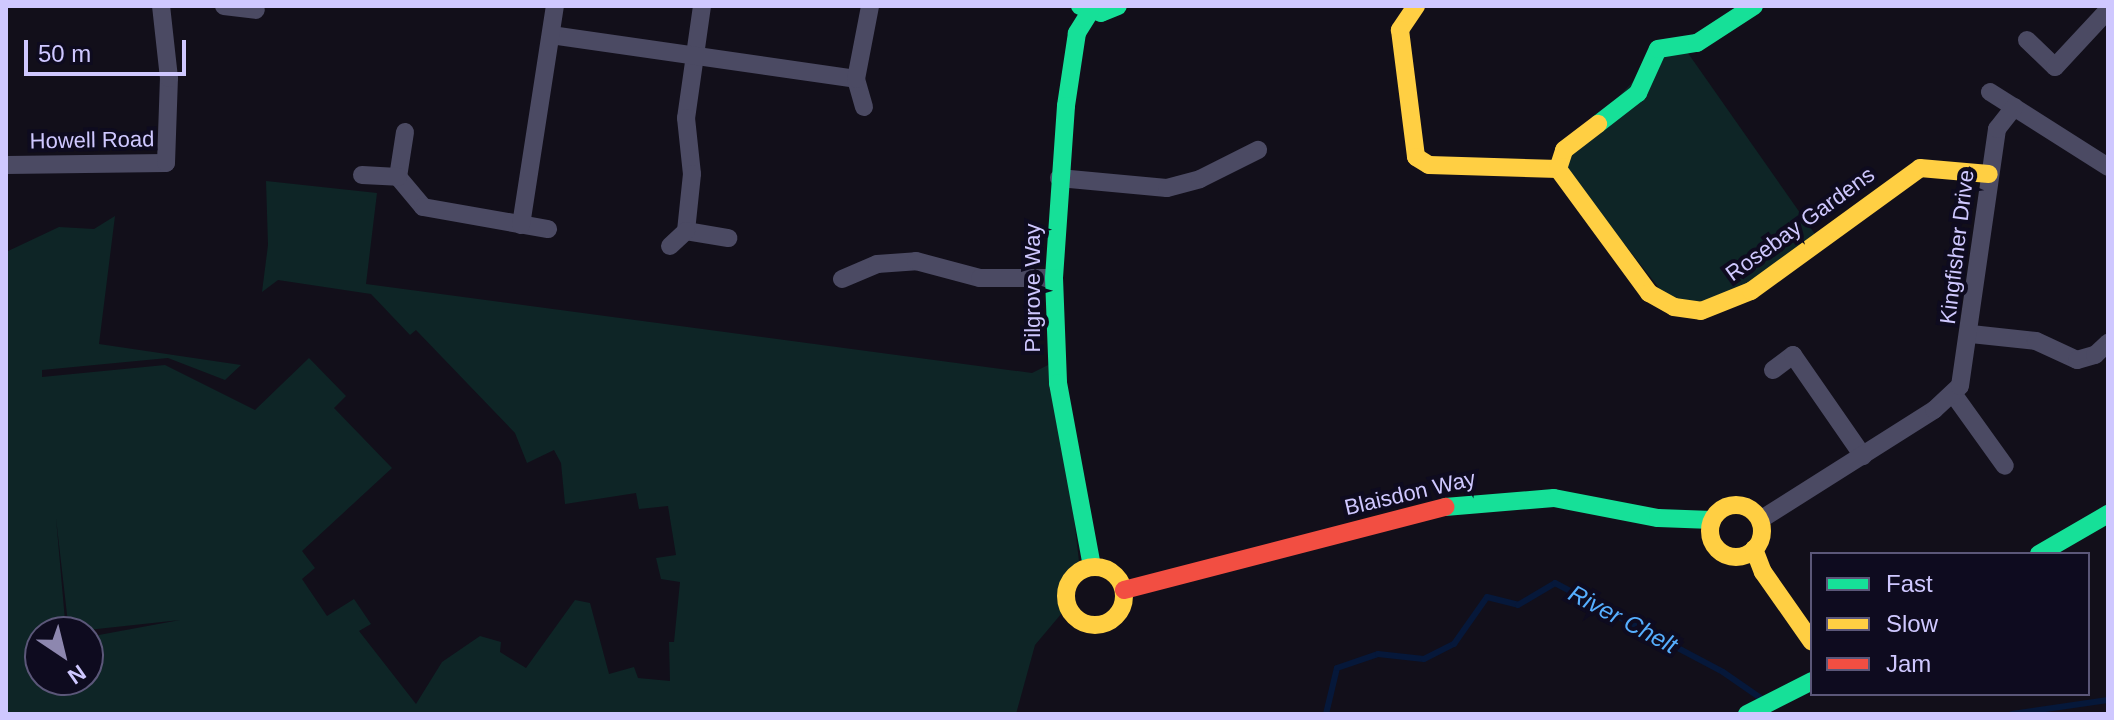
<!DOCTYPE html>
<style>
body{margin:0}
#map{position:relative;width:2114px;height:720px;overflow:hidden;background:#120f1a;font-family:Helvetica,sans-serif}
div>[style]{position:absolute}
.green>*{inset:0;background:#0e2526}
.stream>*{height:6px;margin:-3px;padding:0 3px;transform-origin:3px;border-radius:3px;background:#06183a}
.street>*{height:18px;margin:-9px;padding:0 9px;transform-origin:9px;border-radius:9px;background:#4b4a63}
.fast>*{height:18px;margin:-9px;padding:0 9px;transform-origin:9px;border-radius:9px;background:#16e098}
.slow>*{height:18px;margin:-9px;padding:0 9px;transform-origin:9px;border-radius:9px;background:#ffcf43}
.slow>.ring{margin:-9px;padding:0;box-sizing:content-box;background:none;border:18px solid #ffcf43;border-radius:50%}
.jam>*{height:18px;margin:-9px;padding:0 9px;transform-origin:9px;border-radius:9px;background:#f24e42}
span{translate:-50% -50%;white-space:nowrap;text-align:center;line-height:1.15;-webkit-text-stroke:8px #0e0b1f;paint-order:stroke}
.street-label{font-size:22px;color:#cfc8ff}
.water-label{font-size:24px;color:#56afff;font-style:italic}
.frame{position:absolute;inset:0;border:8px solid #cfc8ff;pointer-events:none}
.legend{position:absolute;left:1810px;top:552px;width:280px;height:144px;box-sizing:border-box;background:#0e0b1f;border:2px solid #5b5779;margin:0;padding:10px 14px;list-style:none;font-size:24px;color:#cfc8ff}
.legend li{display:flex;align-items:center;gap:16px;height:40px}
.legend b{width:40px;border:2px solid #5b5779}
.north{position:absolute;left:24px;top:616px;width:80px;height:80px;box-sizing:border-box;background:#0e0b1f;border:2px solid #5b5779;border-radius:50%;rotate:145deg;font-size:22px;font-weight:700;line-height:32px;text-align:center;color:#cfc8ff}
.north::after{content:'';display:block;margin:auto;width:28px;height:36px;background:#8d87af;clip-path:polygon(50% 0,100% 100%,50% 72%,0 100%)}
.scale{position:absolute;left:24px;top:40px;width:162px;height:36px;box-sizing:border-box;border:4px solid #cfc8ff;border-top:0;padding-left:10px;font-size:24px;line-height:28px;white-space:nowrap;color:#cfc8ff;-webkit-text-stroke:6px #0e0b1f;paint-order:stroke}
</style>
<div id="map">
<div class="green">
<i style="clip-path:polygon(1683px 46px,1819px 240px,1751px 291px,1674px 307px,1558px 160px,1646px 68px)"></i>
<i style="clip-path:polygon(evenodd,266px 181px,377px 193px,366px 284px,1032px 373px,1056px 361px,1080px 570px,1065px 591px,1067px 607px,1035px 645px,1016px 714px,6px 714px,6px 252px,59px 227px,94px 229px,115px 216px,99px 344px,241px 365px,225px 380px,168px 358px,42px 370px,42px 377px,165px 365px,255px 410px,309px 358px,346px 396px,334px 408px,392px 468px,302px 551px,315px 568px,302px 579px,327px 616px,354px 599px,371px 624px,359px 631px,416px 704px,442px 662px,480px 636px,501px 642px,500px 652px,526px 668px,575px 600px,590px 603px,609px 674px,634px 667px,638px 678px,670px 681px,669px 642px,674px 642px,680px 582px,661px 579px,656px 558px,676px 555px,668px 506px,639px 509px,636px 493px,565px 504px,561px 463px,554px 450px,527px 463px,515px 433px,416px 330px,410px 335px,371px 294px,278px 280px,262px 292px,268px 245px,266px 181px,56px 518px,69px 632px,180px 620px,88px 637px,88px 680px,40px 680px,40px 632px,66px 632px,56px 518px)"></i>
</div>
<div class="stream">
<i style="left:1326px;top:714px;width:47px;rotate:-76.6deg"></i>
<i style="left:1337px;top:668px;width:43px;rotate:-18.9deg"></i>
<i style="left:1378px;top:654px;width:46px;rotate:6.2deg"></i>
<i style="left:1424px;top:659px;width:34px;rotate:-27deg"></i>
<i style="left:1454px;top:644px;width:57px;rotate:-54.9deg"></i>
<i style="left:1487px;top:597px;width:32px;rotate:14deg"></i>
<i style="left:1518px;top:605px;width:43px;rotate:-30.7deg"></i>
<i style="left:1555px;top:583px;width:190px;rotate:27.9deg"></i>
<i style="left:1723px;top:672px;width:47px;rotate:34.7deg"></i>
<i style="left:2012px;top:714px;width:97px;rotate:-8.3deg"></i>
</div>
<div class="street">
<i style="left:224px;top:6px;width:32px;rotate:7deg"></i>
<i style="left:702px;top:6px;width:113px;rotate:98.1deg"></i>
<i style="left:686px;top:118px;width:56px;rotate:83.9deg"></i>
<i style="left:692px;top:174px;width:57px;rotate:96deg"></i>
<i style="left:686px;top:231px;width:43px;rotate:9.5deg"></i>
<i style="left:551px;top:35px;width:308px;rotate:8.2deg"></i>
<i style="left:2027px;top:40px;width:39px;rotate:44deg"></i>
<i style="left:2055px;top:67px;width:78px;rotate:-47.1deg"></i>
<i style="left:1990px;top:92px;width:140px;rotate:32.4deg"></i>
<i style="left:864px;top:107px;width:29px;rotate:-106deg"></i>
<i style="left:856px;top:79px;width:74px;rotate:-79.1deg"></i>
<i style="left:405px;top:132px;width:46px;rotate:98.8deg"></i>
<i style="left:398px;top:177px;width:39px;rotate:50deg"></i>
<i style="left:423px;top:207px;width:127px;rotate:10deg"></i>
<i style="left:6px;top:165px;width:160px;rotate:-0.7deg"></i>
<i style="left:166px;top:163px;width:85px;rotate:-88deg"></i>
<i style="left:169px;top:78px;width:72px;rotate:-96.3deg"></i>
<i style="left:362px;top:175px;width:36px;rotate:3deg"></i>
<i style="left:1059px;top:178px;width:108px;rotate:5.3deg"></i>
<i style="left:1167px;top:188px;width:34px;rotate:-15deg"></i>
<i style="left:1200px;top:179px;width:65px;rotate:-26.6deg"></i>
<i style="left:521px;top:225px;width:222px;rotate:-81.2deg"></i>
<i style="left:670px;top:246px;width:22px;rotate:-43deg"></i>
<i style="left:842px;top:279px;width:38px;rotate:-23deg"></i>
<i style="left:877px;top:264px;width:39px;rotate:-4deg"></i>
<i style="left:916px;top:261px;width:66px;rotate:14.9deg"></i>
<i style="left:980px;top:278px;width:74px"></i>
<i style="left:1971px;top:334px;width:65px;rotate:6.1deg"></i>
<i style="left:2036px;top:341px;width:45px;rotate:24.9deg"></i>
<i style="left:2077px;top:360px;width:19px;rotate:-16deg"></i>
<i style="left:2095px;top:355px;width:18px;rotate:-43deg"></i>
<i style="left:1773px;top:370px;width:25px;rotate:-37deg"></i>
<i style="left:1793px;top:355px;width:123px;rotate:55.3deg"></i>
<i style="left:1954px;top:395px;width:87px;rotate:54.3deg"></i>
<i style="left:1760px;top:520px;width:206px;rotate:-32.3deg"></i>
<i style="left:1934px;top:410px;width:35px;rotate:-43deg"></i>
<i style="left:1960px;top:386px;width:260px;rotate:-81.8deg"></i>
<i style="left:1997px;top:129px;width:28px;rotate:-52deg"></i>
</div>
<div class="fast">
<i style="left:1080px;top:6px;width:22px;rotate:18deg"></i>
<i style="left:1101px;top:13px;width:18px;rotate:-22deg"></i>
<i style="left:1090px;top:12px;width:25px;rotate:122deg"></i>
<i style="left:1077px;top:33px;width:74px;rotate:98.6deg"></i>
<i style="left:1066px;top:106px;width:172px;rotate:94deg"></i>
<i style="left:1054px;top:278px;width:105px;rotate:87.8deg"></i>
<i style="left:1058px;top:383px;width:187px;rotate:79.5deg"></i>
<i style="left:1598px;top:124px;width:51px;rotate:-37.8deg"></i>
<i style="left:1638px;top:93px;width:48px;rotate:-65.6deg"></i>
<i style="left:1658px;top:49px;width:39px;rotate:-9deg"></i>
<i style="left:1697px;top:43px;width:68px;rotate:-33deg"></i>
<i style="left:1445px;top:507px;width:109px;rotate:-4.7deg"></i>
<i style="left:1554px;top:498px;width:106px;rotate:10.9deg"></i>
<i style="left:1658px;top:518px;width:54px;rotate:2.1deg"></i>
<i style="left:2039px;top:554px;width:80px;rotate:-30.1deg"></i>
<i style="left:1747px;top:714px;width:73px;rotate:-26.9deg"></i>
</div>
<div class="slow">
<i style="left:1416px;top:6px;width:29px;rotate:124deg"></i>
<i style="left:1400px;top:30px;width:128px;rotate:82.8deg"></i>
<i style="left:1416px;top:157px;width:15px;rotate:32deg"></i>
<i style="left:1429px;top:165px;width:129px;rotate:1.8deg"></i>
<i style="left:1558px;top:169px;width:20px;rotate:-72deg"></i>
<i style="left:1564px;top:150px;width:43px;rotate:-37.4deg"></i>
<i style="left:1558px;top:169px;width:154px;rotate:53.7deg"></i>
<i style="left:1649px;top:293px;width:29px;rotate:29deg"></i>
<i style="left:1674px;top:307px;width:27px;rotate:8deg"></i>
<i style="left:1701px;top:311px;width:54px;rotate:-21.8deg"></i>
<i style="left:1751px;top:291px;width:209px;rotate:-36deg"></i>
<i style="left:1920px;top:168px;width:69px;rotate:5deg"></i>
<i class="ring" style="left:1710px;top:505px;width:34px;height:34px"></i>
<i style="left:1754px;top:549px;width:25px;rotate:69deg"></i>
<i style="left:1763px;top:572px;width:85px;rotate:55deg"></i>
<i class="ring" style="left:1066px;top:567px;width:40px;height:40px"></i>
</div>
<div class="jam">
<i style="left:1124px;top:590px;width:332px;rotate:-14.5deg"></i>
</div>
<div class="street-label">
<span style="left:92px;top:140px;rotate:-1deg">Howell Road</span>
<span style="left:1800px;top:224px;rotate:-36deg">Rosebay Gardens</span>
<span style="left:1957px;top:247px;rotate:-83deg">Kingfisher Drive</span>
<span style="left:1033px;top:288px;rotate:-90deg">Pilgrove Way</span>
<span style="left:1410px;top:493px;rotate:-13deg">Blaisdon Way</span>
</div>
<div class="water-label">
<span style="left:1623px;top:619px;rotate:28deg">River Chelt</span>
</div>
<div class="frame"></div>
<ul class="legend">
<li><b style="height:10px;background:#16e098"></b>Fast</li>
<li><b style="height:10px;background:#ffcf43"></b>Slow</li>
<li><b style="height:10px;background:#f24e42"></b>Jam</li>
</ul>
<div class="north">N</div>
<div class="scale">50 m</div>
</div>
